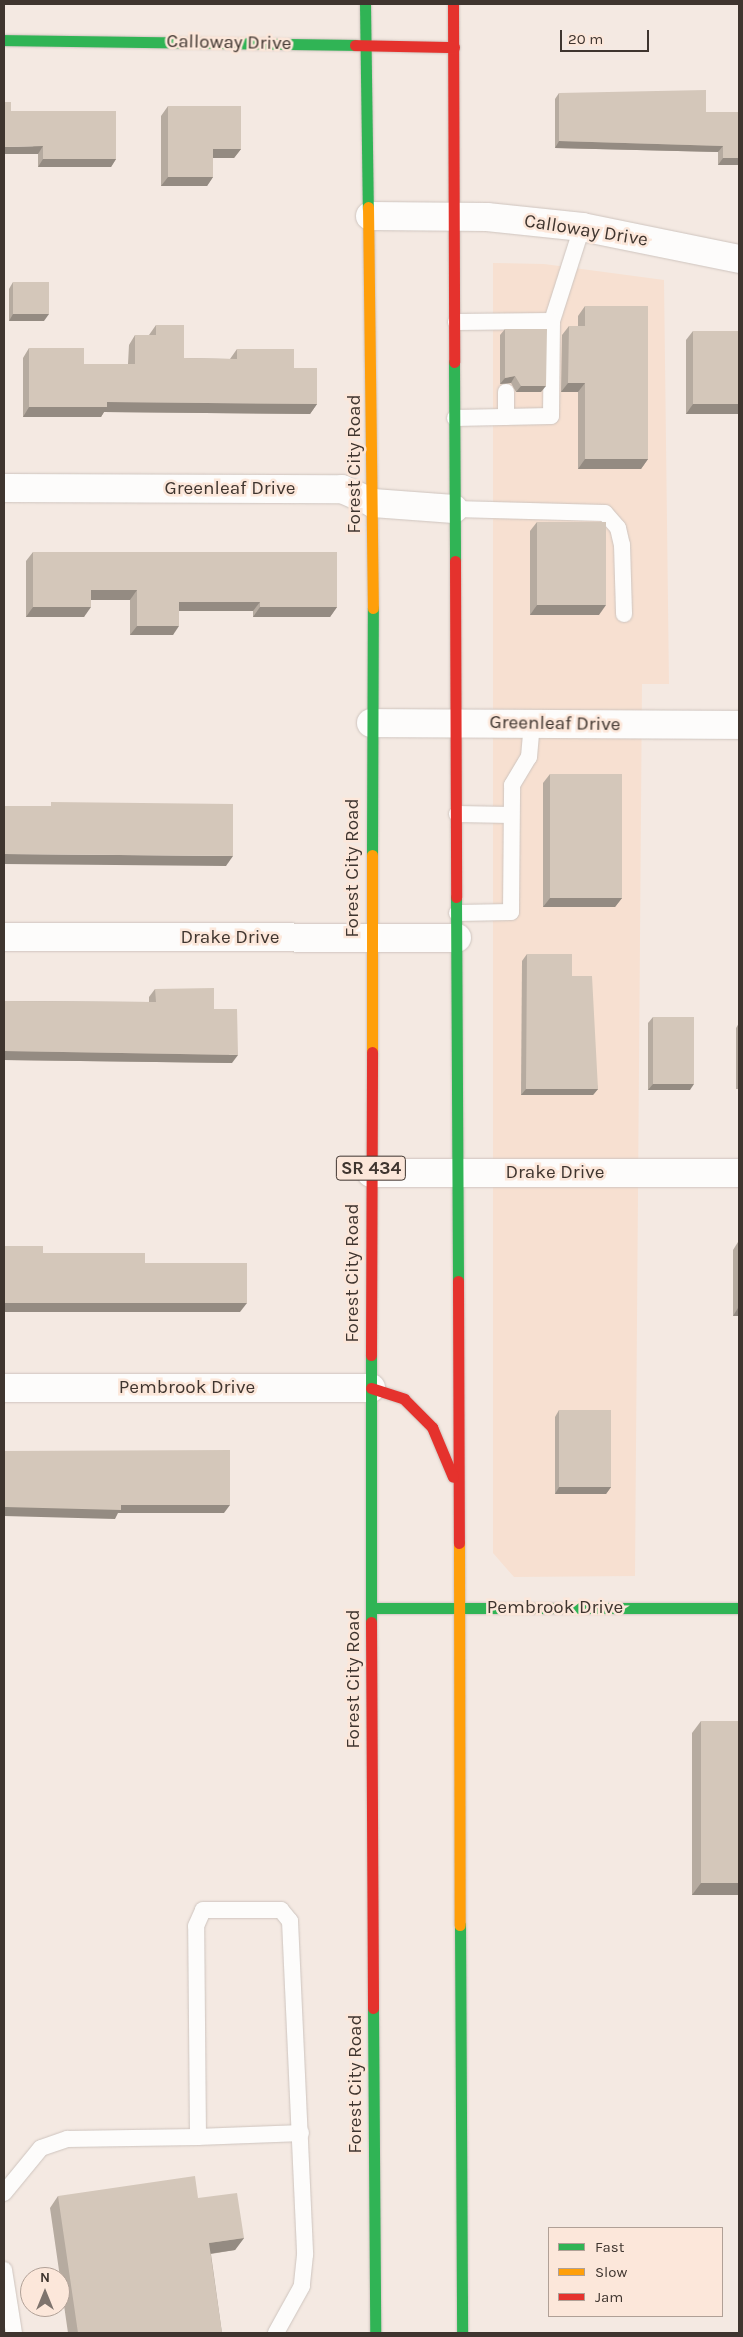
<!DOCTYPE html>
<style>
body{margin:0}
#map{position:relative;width:743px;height:2337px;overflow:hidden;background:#f4e9e2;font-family:Karla,sans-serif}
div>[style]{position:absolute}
.built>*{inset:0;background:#f7e0d1}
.roads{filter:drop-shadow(0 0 1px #cec4be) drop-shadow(0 0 1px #cec4be)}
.lane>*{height:16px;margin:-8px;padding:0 8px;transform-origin:8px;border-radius:8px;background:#fdfcfb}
.street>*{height:28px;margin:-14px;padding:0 14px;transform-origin:14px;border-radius:14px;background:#fdfcfb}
.fast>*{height:11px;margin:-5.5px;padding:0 5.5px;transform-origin:5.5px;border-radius:5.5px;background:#30b455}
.slow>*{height:11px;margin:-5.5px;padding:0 5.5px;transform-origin:5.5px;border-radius:5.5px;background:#ff9f0a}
.jam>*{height:11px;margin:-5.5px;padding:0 5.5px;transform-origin:5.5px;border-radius:5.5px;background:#e5322d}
.wall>*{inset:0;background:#b6aba0}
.shaded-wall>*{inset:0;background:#948b82}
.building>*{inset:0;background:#d4c7ba}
span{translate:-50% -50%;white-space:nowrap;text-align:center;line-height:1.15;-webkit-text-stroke:5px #fce7da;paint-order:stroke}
.shield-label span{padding:1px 4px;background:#fce7da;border:1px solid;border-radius:4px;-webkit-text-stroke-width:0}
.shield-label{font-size:18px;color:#3f352f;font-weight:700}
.street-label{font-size:19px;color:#3f352f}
.frame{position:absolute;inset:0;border:5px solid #3f352f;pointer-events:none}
.legend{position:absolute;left:548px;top:2227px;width:175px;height:90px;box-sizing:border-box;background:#fce7da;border:1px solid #b0a096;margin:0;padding:6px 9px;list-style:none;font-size:15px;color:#3f352f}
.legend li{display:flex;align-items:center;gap:10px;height:25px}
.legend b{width:25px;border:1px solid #b0a096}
.north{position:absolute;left:20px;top:2267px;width:50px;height:50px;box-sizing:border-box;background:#fce7da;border:1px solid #b0a096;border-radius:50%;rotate:0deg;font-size:14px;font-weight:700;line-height:20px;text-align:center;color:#3f352f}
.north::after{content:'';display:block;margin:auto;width:18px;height:22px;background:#7e746e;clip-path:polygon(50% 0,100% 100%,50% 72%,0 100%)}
.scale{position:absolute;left:560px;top:30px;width:89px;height:22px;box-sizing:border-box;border:2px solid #3f352f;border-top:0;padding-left:6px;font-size:15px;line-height:18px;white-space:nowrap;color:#3f352f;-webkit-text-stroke:4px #fce7da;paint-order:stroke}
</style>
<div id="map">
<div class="built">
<i style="clip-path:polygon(493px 263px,544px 264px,664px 280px,669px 684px,642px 684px,635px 1576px,514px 1577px,493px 1553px)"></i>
</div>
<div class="roads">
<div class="lane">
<i style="left:552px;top:321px;width:99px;rotate:-72.3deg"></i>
<i style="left:506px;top:392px;width:25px;rotate:90deg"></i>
<i style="left:455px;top:418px;width:96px;rotate:-1.2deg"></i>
<i style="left:551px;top:416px;width:95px;rotate:-89.4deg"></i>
<i style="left:552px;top:321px;width:96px;rotate:179.4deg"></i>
<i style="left:454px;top:509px;width:151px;rotate:1.5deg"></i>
<i style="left:605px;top:513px;width:20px;rotate:49deg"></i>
<i style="left:618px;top:528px;width:17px;rotate:77deg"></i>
<i style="left:622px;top:545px;width:69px;rotate:88.3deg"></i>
<i style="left:457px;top:814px;width:54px;rotate:1.1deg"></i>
<i style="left:457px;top:913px;width:54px;rotate:-1.1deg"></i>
<i style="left:511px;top:912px;width:127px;rotate:-89.5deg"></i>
<i style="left:512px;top:785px;width:33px;rotate:-59deg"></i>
<i style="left:529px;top:757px;width:33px;rotate:-85deg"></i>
<i style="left:198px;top:2137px;width:103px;rotate:-2.2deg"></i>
<i style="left:4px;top:2193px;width:58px;rotate:-50.6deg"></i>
<i style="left:41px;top:2148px;width:28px;rotate:-19deg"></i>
<i style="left:67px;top:2139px;width:131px;rotate:-0.9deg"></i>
<i style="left:198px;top:2137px;width:211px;rotate:-90.5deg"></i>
<i style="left:196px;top:1926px;width:17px;rotate:-66deg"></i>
<i style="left:203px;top:1910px;width:78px"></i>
<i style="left:281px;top:1910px;width:14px;rotate:51deg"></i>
<i style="left:290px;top:1921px;width:334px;rotate:87.4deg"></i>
<i style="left:305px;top:2255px;width:31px;rotate:96deg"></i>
<i style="left:302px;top:2286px;width:54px;rotate:119deg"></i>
<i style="left:4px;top:2270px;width:64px;rotate:81deg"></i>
</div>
<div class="street">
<i style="left:370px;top:216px;width:117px;rotate:0.5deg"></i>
<i style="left:487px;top:217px;width:96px;rotate:6deg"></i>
<i style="left:582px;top:227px;width:160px;rotate:11.5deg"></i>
<i style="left:4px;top:488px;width:338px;rotate:0.2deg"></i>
<i style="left:342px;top:489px;width:34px;rotate:24deg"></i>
<i style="left:373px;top:503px;width:81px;rotate:4.2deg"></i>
<i style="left:371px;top:723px;width:368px;rotate:0.3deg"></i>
<i style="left:4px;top:937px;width:453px;rotate:0.1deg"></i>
<i style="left:371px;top:1173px;width:368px"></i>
<i style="left:4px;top:1388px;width:367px"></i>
</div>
<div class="fast">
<i style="left:365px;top:4px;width:203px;rotate:89.2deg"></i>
<i style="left:4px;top:40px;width:351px;rotate:0.8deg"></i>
<i style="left:454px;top:362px;width:199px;rotate:89.7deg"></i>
<i style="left:372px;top:855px;width:247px;rotate:-89.8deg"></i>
<i style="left:456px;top:897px;width:384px;rotate:89.7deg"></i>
<i style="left:371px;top:1608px;width:368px"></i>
<i style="left:371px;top:1622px;width:267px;rotate:-90deg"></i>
<i style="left:460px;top:1925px;width:408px;rotate:89.7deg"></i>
<i style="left:373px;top:2008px;width:325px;rotate:89.6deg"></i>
</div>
<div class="slow">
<i style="left:368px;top:207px;width:401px;rotate:89.3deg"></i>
<i style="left:372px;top:1052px;width:197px;rotate:-90deg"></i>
<i style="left:459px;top:1543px;width:382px;rotate:89.9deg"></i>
</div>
<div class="jam">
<i style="left:453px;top:4px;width:358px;rotate:89.8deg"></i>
<i style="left:355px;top:45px;width:99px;rotate:1.2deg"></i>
<i style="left:455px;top:561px;width:336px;rotate:89.8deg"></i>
<i style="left:458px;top:1281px;width:262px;rotate:89.8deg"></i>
<i style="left:371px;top:1355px;width:303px;rotate:-89.8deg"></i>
<i style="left:371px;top:1388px;width:35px;rotate:18deg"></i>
<i style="left:404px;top:1399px;width:40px;rotate:45deg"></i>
<i style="left:432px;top:1427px;width:54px;rotate:67.2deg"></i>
<i style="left:371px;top:1622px;width:386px;rotate:89.7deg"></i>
</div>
</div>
<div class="wall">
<i style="clip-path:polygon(559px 93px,706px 112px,739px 165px,718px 165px,718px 152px,555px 148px,555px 99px)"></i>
<i style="clip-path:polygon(168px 106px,241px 149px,234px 158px,213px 158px,213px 177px,207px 186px,161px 186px,161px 116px)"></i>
<i style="clip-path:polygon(11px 111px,116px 159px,111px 167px,38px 167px,38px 154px)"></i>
<i style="clip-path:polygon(13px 282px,44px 321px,9px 321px,9px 289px)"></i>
<i style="clip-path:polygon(585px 306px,648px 459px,641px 469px,578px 469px,578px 392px,561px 392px,562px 335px,569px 326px,578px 326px,578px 316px)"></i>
<i style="clip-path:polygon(156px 325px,184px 358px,230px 359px,237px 349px,294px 368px,317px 404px,310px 414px,104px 412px,101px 417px,23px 417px,23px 358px,29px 348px,84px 364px,128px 364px,129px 345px,135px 335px,149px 335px)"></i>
<i style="clip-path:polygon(505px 329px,541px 392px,516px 392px,511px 383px,500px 384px,500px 335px)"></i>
<i style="clip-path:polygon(693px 331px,739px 414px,686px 414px,686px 340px)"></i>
<i style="clip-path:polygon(537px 522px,599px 615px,530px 615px,530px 531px)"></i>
<i style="clip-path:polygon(33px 552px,337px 607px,330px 617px,253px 617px,253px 611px,179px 611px,173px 635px,130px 635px,130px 600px,91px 600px,84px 617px,26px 617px,26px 561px)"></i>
<i style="clip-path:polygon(550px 774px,622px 898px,615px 907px,543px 907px,543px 783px)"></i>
<i style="clip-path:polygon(527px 954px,572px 976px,598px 1089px,593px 1095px,521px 1095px,522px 961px)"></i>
<i style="clip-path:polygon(155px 989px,214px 1009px,232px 1063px,4px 1060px,4px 1001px,149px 1002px,149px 997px)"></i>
<i style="clip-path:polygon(653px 1017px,690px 1090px,648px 1090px,648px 1023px)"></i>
<i style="clip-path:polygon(739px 1023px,739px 1089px,736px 1089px,736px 1028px)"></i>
<i style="clip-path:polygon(738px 1242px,739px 1242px,739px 1316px,733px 1316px,733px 1250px)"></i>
<i style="clip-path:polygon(559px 1410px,611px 1487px,606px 1494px,555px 1494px,555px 1417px)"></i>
<i style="clip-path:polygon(701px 1721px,739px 1895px,692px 1895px,692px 1733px)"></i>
<i style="clip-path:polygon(58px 2196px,198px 2198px,244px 2238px,235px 2250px,211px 2254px,222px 2333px,68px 2333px,50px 2208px)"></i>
</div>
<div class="shaded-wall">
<i style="clip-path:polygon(559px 141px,723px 146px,718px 152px,555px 148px)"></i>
<i style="clip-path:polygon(43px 146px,38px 154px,4px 154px,4px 147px)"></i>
<i style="clip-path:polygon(213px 149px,241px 149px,234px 158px,207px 158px)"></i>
<i style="clip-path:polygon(723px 158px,739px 158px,739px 165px,718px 165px)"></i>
<i style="clip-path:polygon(43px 159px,116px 159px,111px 167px,38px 167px)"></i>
<i style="clip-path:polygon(168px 177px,213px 177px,207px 186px,161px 186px)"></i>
<i style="clip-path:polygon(13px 314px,49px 314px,44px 321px,9px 321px)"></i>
<i style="clip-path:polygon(515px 376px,511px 383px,500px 384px,505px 378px)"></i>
<i style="clip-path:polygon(568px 383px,585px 383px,578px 392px,561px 392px)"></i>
<i style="clip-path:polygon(521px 386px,546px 386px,541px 392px,516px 392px)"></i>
<i style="clip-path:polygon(107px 402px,317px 404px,310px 414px,104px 412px,101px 417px,23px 417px,29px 407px)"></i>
<i style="clip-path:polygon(693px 404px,739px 404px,739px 414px,686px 414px)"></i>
<i style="clip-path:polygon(585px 459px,648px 459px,641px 469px,578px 469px)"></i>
<i style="clip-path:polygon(91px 590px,137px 590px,130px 600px,84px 600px)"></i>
<i style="clip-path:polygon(179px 602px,260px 602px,253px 611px,173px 611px)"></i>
<i style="clip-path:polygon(537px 605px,606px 605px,599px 615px,530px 615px)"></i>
<i style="clip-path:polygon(33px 607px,91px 607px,84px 617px,26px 617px)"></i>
<i style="clip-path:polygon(260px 607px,337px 607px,330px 617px,253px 617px)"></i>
<i style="clip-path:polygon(137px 626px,179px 626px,173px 635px,130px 635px)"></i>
<i style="clip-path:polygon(4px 854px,233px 856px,226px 866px,4px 864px)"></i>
<i style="clip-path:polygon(550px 898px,622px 898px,615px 907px,543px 907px)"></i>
<i style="clip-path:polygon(4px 1051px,238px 1055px,232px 1063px,4px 1060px)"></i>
<i style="clip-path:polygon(653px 1084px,694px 1084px,690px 1090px,648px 1090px)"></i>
<i style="clip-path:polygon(526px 1089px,598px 1089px,593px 1095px,521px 1095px)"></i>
<i style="clip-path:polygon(4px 1303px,247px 1303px,240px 1312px,4px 1312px)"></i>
<i style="clip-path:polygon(738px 1308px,739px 1308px,739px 1316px,733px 1316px)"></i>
<i style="clip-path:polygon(559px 1487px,611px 1487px,606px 1494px,555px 1494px)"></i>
<i style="clip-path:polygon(121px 1505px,230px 1505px,224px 1513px,118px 1513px,115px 1519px,4px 1516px,4px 1507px)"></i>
<i style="clip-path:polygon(701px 1883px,739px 1883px,739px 1895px,692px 1895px)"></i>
<i style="clip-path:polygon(244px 2238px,235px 2250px,201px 2255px,209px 2243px)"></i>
</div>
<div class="building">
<i style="clip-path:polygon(706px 90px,706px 112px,739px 112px,739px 158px,723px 158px,723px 146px,559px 141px,559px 93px)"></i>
<i style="clip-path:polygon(4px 102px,11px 102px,11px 111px,116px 111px,116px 159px,43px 159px,43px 146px,4px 147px)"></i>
<i style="clip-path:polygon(168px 106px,241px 106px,241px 149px,213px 149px,213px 177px,168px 177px)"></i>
<i style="clip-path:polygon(13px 282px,49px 282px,49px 314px,13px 314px)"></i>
<i style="clip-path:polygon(585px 306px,648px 306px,648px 459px,585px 459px,585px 383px,568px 383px,569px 326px,585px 326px)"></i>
<i style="clip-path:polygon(156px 325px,184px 325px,184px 358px,237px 359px,237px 349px,294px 349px,294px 368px,317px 368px,317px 404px,107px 402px,107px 407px,29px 407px,29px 348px,84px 348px,84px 364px,135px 364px,135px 335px,156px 335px)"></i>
<i style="clip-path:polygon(505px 329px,547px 329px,546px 386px,521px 386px,515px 376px,505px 378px)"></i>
<i style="clip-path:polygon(693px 331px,739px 331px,739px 404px,693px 404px)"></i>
<i style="clip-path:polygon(537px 522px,606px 522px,606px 605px,537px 605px)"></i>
<i style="clip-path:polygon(33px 552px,337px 552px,337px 607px,260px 607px,260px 602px,179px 602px,179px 626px,137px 626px,137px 590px,91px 590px,91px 607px,33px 607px)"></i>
<i style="clip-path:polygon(550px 774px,622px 774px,622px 898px,550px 898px)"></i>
<i style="clip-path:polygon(4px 783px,5px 783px,5px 806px,51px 806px,51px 802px,233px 804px,233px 856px,4px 854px)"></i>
<i style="clip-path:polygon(527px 954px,572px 954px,572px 976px,592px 976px,598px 1089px,526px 1089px)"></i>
<i style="clip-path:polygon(214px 988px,214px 1009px,237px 1009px,238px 1055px,4px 1051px,4px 1001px,156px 1002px,155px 989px)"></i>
<i style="clip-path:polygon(653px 1017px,694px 1017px,694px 1084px,653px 1084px)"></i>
<i style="clip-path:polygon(738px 1242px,739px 1242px,739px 1308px,738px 1308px)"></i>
<i style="clip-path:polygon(4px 1246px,43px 1246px,43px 1253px,145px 1253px,145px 1263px,247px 1263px,247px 1303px,4px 1303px)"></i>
<i style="clip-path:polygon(559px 1410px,611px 1410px,611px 1487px,559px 1487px)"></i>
<i style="clip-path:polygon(230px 1450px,230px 1505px,121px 1505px,121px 1510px,4px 1507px,4px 1451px)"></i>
<i style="clip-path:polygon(701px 1721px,739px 1721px,739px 1883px,701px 1883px)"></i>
<i style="clip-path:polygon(195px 2176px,198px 2198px,237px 2193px,244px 2238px,209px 2243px,222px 2333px,78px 2333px,58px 2196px)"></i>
</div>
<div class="shield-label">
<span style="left:371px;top:1168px">SR 434</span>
</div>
<div class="street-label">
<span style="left:229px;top:43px;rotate:1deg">Calloway Drive</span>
<span style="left:586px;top:231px;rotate:9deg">Calloway Drive</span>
<span style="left:355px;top:464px;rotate:-90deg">Forest City Road</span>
<span style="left:230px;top:489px">Greenleaf Drive</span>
<span style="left:555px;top:724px;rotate:1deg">Greenleaf Drive</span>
<span style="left:353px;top:868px;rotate:-90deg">Forest City Road</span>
<span style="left:230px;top:938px">Drake Drive</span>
<span style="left:555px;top:1173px">Drake Drive</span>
<span style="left:353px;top:1273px;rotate:-90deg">Forest City Road</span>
<span style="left:187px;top:1388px">Pembrook Drive</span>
<span style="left:555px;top:1608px">Pembrook Drive</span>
<span style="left:354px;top:1679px;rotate:-90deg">Forest City Road</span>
<span style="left:356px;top:2084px;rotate:-90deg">Forest City Road</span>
</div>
<div class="frame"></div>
<ul class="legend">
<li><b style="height:6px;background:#30b455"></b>Fast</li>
<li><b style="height:6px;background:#ff9f0a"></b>Slow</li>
<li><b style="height:6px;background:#e5322d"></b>Jam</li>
</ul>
<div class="north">N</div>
<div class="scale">20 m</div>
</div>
